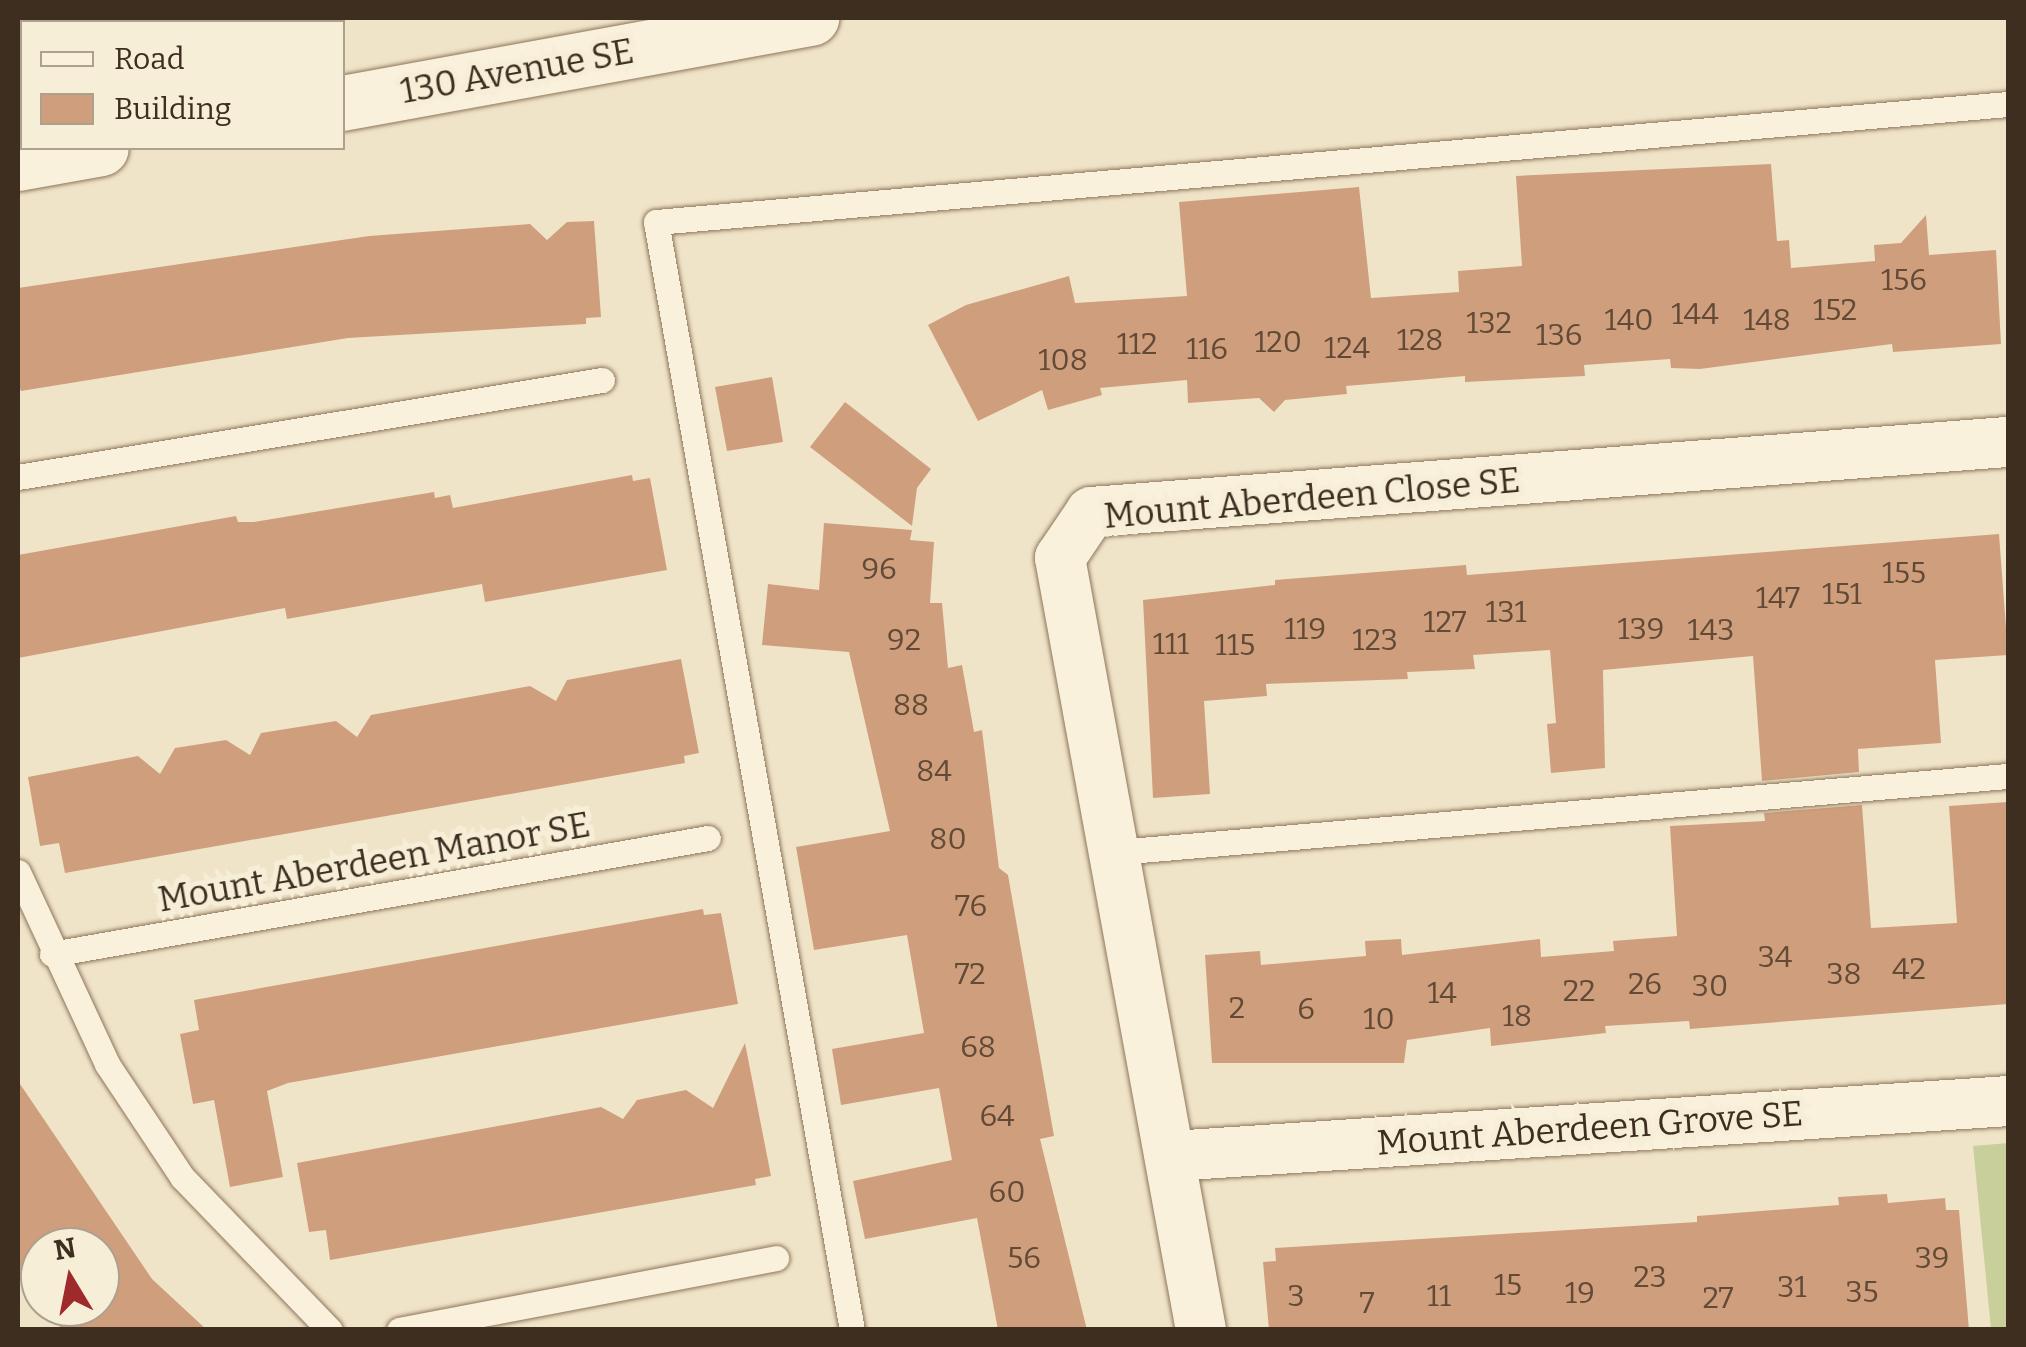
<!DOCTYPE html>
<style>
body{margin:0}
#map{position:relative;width:2026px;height:1347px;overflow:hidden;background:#f0e4c8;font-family:Bitter,serif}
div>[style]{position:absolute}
.green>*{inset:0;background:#c9cf9b}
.building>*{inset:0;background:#cf9f7d}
.roads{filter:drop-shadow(0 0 2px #8d765c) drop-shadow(0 0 2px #8d765c)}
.service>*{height:25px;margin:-12.5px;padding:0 12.5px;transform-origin:12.5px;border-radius:12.5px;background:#faf1dc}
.minor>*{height:50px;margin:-25px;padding:0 25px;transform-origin:25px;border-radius:25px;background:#faf1dc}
.tertiary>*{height:55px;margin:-27.5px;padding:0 27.5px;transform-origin:27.5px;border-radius:27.5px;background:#faf1dc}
span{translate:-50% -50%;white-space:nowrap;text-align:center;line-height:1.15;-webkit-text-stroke:10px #f7eed8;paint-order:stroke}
.number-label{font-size:30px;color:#624a37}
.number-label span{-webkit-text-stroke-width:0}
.street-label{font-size:35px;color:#3d2e20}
.frame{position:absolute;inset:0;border:20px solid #3d2e20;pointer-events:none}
.legend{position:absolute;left:20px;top:20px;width:325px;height:130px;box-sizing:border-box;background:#f7eed8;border:2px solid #ada18e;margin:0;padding:12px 18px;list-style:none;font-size:30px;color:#3d2e20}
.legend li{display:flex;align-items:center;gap:20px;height:50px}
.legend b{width:50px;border:2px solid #ada18e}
.north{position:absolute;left:20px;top:1227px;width:100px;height:100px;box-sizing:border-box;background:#f7eed8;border:2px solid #ada18e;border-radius:50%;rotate:350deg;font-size:28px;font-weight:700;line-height:40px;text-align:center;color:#3d2e20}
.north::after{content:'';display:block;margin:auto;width:35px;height:45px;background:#9e2a2b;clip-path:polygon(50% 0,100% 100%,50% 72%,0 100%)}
</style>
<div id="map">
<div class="green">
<i style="clip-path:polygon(2008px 1143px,2008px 1329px,1991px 1329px,1973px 1146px)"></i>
</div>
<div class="building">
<i style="clip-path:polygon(1771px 164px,1777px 241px,1789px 240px,1791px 268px,1875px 261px,1874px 245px,1901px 243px,1926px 215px,1929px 255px,1996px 250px,2001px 344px,1893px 352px,1892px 344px,1700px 369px,1671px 368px,1670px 359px,1584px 365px,1585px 376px,1465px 382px,1465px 376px,1346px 386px,1347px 394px,1285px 400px,1274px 412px,1259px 398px,1188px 403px,1187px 380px,1100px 388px,1102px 395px,1048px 410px,1042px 390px,978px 421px,928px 325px,966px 305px,1069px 276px,1075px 303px,1187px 296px,1179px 202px,1359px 187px,1371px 298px,1459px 292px,1458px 271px,1522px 266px,1516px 176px)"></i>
<i style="clip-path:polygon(594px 221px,601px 317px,586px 318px,586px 324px,348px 338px,21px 391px,18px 384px,18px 288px,369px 236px,530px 224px,547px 240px,567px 222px)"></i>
<i style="clip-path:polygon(772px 377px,783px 442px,727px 451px,715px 387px)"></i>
<i style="clip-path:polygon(845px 402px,931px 469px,917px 488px,912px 526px,810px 447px)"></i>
<i style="clip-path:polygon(632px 475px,633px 481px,650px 478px,667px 570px,485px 602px,482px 584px,287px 619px,285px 608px,18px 658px,18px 555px,236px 516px,238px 522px,254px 522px,434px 492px,435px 498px,450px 495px,453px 508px)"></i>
<i style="clip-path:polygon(824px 523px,912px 530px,910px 540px,934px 542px,930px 603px,942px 603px,948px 668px,962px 665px,974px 732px,982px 730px,999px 868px,1008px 875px,1054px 1136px,1040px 1139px,1087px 1330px,998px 1330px,977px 1218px,865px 1239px,853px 1181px,952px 1160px,939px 1088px,841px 1105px,832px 1049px,924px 1033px,907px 935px,814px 950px,796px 847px,890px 831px,849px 652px,762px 645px,768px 584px,819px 590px)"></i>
<i style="clip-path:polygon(1999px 534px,2008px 655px,1935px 660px,1941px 743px,1858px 749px,1859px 772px,1762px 781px,1753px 656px,1603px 670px,1605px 768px,1551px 773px,1547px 724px,1556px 723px,1550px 650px,1473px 655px,1475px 669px,1407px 672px,1408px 679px,1266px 684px,1267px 696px,1204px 701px,1210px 794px,1153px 798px,1143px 600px,1275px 585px,1275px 580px,1466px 565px,1467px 575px)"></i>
<i style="clip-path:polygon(681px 659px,699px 753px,684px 756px,685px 763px,65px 873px,59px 843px,40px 846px,28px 777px,138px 756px,160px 774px,175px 748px,226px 740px,250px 755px,261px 733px,336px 721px,357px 737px,371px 715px,530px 686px,556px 701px,567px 680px)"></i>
<i style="clip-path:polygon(2008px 802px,2008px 1004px,1690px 1029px,1689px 1021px,1605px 1026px,1606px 1033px,1491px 1046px,1490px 1028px,1407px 1040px,1404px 1063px,1212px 1063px,1205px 955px,1260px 951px,1261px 965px,1366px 956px,1365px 941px,1401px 939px,1402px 955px,1540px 939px,1541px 957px,1614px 951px,1613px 941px,1677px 936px,1670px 826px,1765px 821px,1764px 813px,1862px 805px,1871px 928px,1957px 923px,1949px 806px)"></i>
<i style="clip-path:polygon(703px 909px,704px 915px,721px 913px,738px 1004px,288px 1083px,267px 1091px,283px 1177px,230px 1187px,214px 1100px,193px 1104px,180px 1034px,199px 1030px,194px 1000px)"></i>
<i style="clip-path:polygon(745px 1043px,771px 1176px,755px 1179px,756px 1185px,330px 1260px,326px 1230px,309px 1232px,297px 1163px,601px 1107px,623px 1119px,637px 1100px,686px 1090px,713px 1108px)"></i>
<i style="clip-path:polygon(18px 1081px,152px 1279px,207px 1330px,62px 1330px,46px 1307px,100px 1307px,100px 1247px,40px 1247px,40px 1299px,18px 1267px)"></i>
<i style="clip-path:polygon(1887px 1194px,1888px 1203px,1945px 1198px,1946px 1210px,1959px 1210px,1969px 1330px,1269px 1330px,1263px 1262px,1276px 1261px,1275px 1248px,1697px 1222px,1697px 1216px,1839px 1205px,1838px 1197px)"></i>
</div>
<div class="roads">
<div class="service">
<i style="left:58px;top:18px;width:4px;rotate:76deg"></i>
<i style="left:18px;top:477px;width:592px;rotate:-9.43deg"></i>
<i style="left:1117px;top:852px;width:894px;rotate:-4.88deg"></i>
<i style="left:18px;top:872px;width:212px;rotate:65.1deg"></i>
<i style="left:107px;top:1064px;width:136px;rotate:56.4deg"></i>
<i style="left:182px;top:1177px;width:213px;rotate:46deg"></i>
<i style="left:52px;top:954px;width:666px;rotate:-10.03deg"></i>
<i style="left:399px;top:1330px;width:384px;rotate:-10.8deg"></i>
<i style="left:852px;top:1330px;width:1125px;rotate:-100.03deg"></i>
<i style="left:656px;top:222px;width:1357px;rotate:-4.99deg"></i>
</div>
<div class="minor">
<i style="left:1172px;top:1156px;width:838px;rotate:-3.76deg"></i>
<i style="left:1201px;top:1330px;width:785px;rotate:-100.35deg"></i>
<i style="left:1060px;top:558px;width:55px;rotate:-56deg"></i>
<i style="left:1091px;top:512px;width:920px;rotate:-4.37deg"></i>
</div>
<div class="tertiary">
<i style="left:258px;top:22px;width:28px;rotate:-8deg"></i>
<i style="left:18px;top:66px;width:4px;rotate:-14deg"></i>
<i style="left:342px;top:103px;width:477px;rotate:-10.3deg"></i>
<i style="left:18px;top:163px;width:84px;rotate:-10.2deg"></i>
</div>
</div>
<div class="number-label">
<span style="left:1904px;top:280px">156</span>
<span style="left:1835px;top:310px">152</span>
<span style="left:1695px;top:314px">144</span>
<span style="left:1629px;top:320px">140</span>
<span style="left:1767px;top:320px">148</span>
<span style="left:1489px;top:323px">132</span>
<span style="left:1559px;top:335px">136</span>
<span style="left:1420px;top:340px">128</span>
<span style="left:1278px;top:342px">120</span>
<span style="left:1137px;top:344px">112</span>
<span style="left:1347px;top:348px">124</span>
<span style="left:1207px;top:349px">116</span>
<span style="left:1063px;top:360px">108</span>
<span style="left:879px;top:569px">96</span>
<span style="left:1904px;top:573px">155</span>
<span style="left:1842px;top:594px">151</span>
<span style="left:1778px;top:598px">147</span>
<span style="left:1506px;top:612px">131</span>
<span style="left:1445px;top:622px">127</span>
<span style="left:1305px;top:629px">119</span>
<span style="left:1641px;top:629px">139</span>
<span style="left:1711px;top:630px">143</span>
<span style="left:904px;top:640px">92</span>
<span style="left:1375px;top:640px">123</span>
<span style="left:1171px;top:644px">111</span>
<span style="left:1235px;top:645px">115</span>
<span style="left:911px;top:705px">88</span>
<span style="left:934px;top:771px">84</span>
<span style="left:948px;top:839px">80</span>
<span style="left:971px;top:906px">76</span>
<span style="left:1775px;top:957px">34</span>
<span style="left:1909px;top:969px">42</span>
<span style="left:970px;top:974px">72</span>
<span style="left:1844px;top:974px">38</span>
<span style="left:1645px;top:984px">26</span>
<span style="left:1710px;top:986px">30</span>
<span style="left:1579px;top:991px">22</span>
<span style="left:1442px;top:993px">14</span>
<span style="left:1237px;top:1008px">2</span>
<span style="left:1306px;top:1009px">6</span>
<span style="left:1517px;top:1016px">18</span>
<span style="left:1379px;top:1019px">10</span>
<span style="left:978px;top:1047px">68</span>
<span style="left:997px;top:1116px">64</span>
<span style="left:1007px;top:1192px">60</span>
<span style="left:1024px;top:1258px">56</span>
<span style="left:1932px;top:1258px">39</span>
<span style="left:1650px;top:1277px">23</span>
<span style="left:1508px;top:1285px">15</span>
<span style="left:1792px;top:1287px">31</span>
<span style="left:1862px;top:1292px">35</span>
<span style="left:1580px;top:1293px">19</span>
<span style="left:1296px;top:1296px">3</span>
<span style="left:1439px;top:1296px">11</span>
<span style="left:1718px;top:1298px">27</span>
<span style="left:1367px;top:1303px">7</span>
</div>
<div class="street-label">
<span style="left:517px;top:71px;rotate:-10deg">130 Avenue SE</span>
<span style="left:1312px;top:498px;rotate:-5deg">Mount Aberdeen Close SE</span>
<span style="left:374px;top:862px;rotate:-10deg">Mount Aberdeen Manor SE</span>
<span style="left:1590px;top:1128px;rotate:-4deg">Mount Aberdeen Grove SE</span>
</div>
<div class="frame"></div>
<ul class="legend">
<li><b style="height:12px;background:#faf1dc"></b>Road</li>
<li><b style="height:28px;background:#cf9f7d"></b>Building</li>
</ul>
<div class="north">N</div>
</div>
